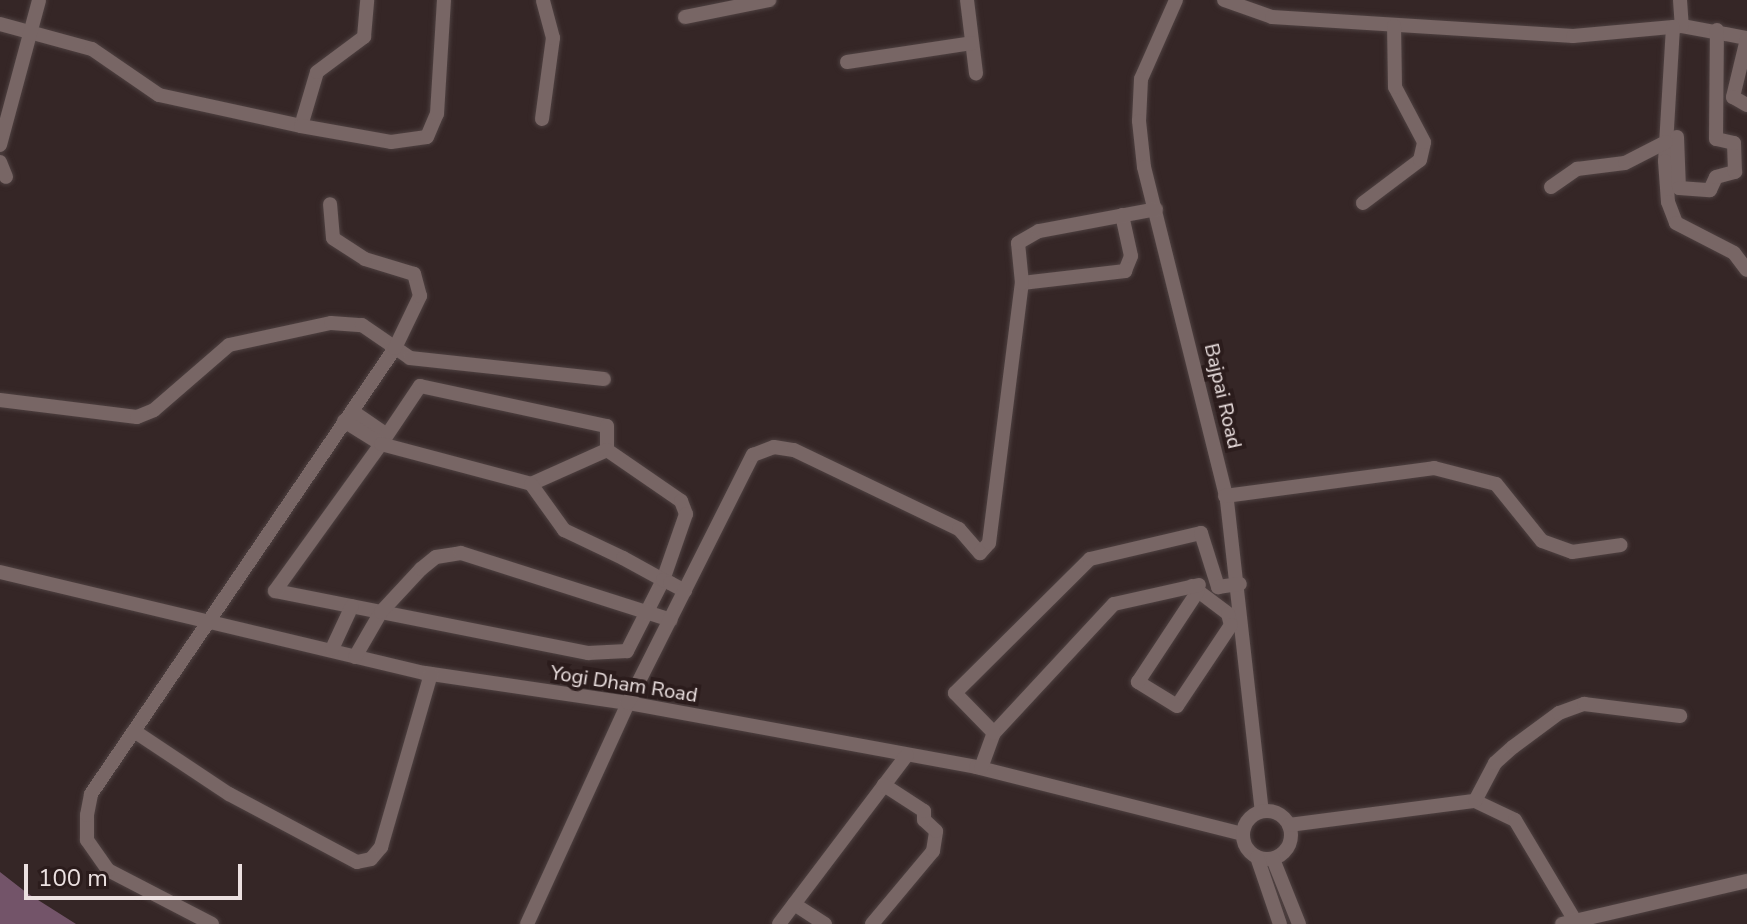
<!DOCTYPE html>
<style>
body{margin:0}
#map{position:relative;width:1747px;height:924px;overflow:hidden;background:#352626;font-family:"Nunito Sans",sans-serif}
div>[style]{position:absolute}
.water>*{inset:0;background:#735469}
.roads{filter:drop-shadow(0 0 2px #4e4141) drop-shadow(0 0 2px #4e4141)}
.minor>*{height:14px;margin:-7px;padding:0 7px;transform-origin:7px;border-radius:7px;background:#786665}
.minor>.ring{margin:-7px;padding:0;box-sizing:content-box;background:none;border:14px solid #786665;border-radius:50%}
span{translate:-50% -50%;white-space:nowrap;text-align:center;line-height:1.15;-webkit-text-stroke:8px #2b1c1c;paint-order:stroke}
.street-label{font-size:20px;color:#ece1e1}
.scale{position:absolute;left:24px;top:864px;width:218px;height:36px;box-sizing:border-box;border:4px solid #ece1e1;border-top:0;padding-left:10px;font-size:24px;line-height:28px;white-space:nowrap;color:#ece1e1;-webkit-text-stroke:6px #2b1c1c;paint-order:stroke}
</style>
<div id="map">
<div class="water">
<i style="clip-path:polygon(0 872px,27px 893px,76px 924px,0 924px)"></i>
</div>
<div class="roads">
<div class="minor">
<i style="left:967px;top:0;width:74px;rotate:83deg"></i>
<i style="left:1176px;top:0;width:86px;rotate:113.9deg"></i>
<i style="left:1141px;top:79px;width:42px;rotate:92.7deg"></i>
<i style="left:1139px;top:121px;width:46px;rotate:83.8deg"></i>
<i style="left:1144px;top:167px;width:344px;rotate:76deg"></i>
<i style="left:1227px;top:501px;width:312px;rotate:83.6deg"></i>
<i style="left:1224px;top:0;width:51px;rotate:19.5deg"></i>
<i style="left:1272px;top:17px;width:302px;rotate:3.6deg"></i>
<i style="left:1573px;top:36px;width:109px;rotate:-5.2deg"></i>
<i style="left:1682px;top:26px;width:66px;rotate:10.5deg"></i>
<i style="left:1680px;top:0;width:26px;rotate:86deg"></i>
<i style="left:685px;top:17px;width:86px;rotate:-11.4deg"></i>
<i style="left:0;top:24px;width:95px;rotate:15.2deg"></i>
<i style="left:92px;top:49px;width:81px;rotate:34.5deg"></i>
<i style="left:159px;top:95px;width:145px;rotate:12.3deg"></i>
<i style="left:301px;top:126px;width:56px;rotate:-73.5deg"></i>
<i style="left:317px;top:72px;width:59px;rotate:-36.7deg"></i>
<i style="left:364px;top:37px;width:37px;rotate:-85deg"></i>
<i style="left:1673px;top:27px;width:134px;rotate:93.4deg"></i>
<i style="left:1665px;top:161px;width:41px;rotate:85.8deg"></i>
<i style="left:1668px;top:202px;width:22px;rotate:69deg"></i>
<i style="left:1676px;top:223px;width:65px;rotate:27.3deg"></i>
<i style="left:1734px;top:253px;width:21px;rotate:53deg"></i>
<i style="left:1747px;top:39px;width:60px;rotate:103.6deg"></i>
<i style="left:1733px;top:97px;width:16px;rotate:30deg"></i>
<i style="left:847px;top:62px;width:126px;rotate:-8.6deg"></i>
<i style="left:542px;top:119px;width:82px;rotate:-82.3deg"></i>
<i style="left:553px;top:38px;width:39px;rotate:-105deg"></i>
<i style="left:301px;top:126px;width:91px;rotate:10.1deg"></i>
<i style="left:391px;top:142px;width:36px;rotate:-8deg"></i>
<i style="left:427px;top:137px;width:25px;rotate:-67deg"></i>
<i style="left:437px;top:114px;width:114px;rotate:-86.5deg"></i>
<i style="left:1677px;top:137px;width:51px;rotate:87.8deg"></i>
<i style="left:1679px;top:188px;width:31px;rotate:4deg"></i>
<i style="left:1710px;top:190px;width:14px;rotate:-65deg"></i>
<i style="left:1716px;top:177px;width:20px;rotate:-15deg"></i>
<i style="left:1735px;top:172px;width:29px;rotate:-92deg"></i>
<i style="left:1734px;top:143px;width:18px;rotate:-167deg"></i>
<i style="left:1716px;top:139px;width:109px;rotate:-89.5deg"></i>
<i style="left:0;top:145px;width:150px;rotate:-74.9deg"></i>
<i style="left:0;top:162px;width:16px;rotate:68deg"></i>
<i style="left:1551px;top:187px;width:32px;rotate:-35deg"></i>
<i style="left:1577px;top:169px;width:48px;rotate:-7.1deg"></i>
<i style="left:1625px;top:163px;width:46px;rotate:-27.1deg"></i>
<i style="left:1363px;top:203px;width:71px;rotate:-37deg"></i>
<i style="left:1420px;top:160px;width:18px;rotate:-77deg"></i>
<i style="left:1424px;top:142px;width:62px;rotate:-117.8deg"></i>
<i style="left:1395px;top:87px;width:61px;rotate:-90.9deg"></i>
<i style="left:1022px;top:283px;width:104px;rotate:-6.6deg"></i>
<i style="left:1125px;top:271px;width:16px;rotate:-68deg"></i>
<i style="left:1131px;top:256px;width:42px;rotate:-102.4deg"></i>
<i style="left:0;top:400px;width:138px;rotate:7.1deg"></i>
<i style="left:137px;top:417px;width:18px;rotate:-22deg"></i>
<i style="left:154px;top:410px;width:99px;rotate:-40.9deg"></i>
<i style="left:229px;top:345px;width:104px;rotate:-12.2deg"></i>
<i style="left:331px;top:323px;width:31px;rotate:4deg"></i>
<i style="left:362px;top:325px;width:58px;rotate:34.5deg"></i>
<i style="left:410px;top:358px;width:195px;rotate:6.2deg"></i>
<i style="left:352px;top:411px;width:42px;rotate:34.4deg"></i>
<i style="left:344px;top:421px;width:44px;rotate:31.9deg"></i>
<i style="left:381px;top:444px;width:70px;rotate:-56.1deg"></i>
<i style="left:420px;top:386px;width:191px;rotate:12.1deg"></i>
<i style="left:607px;top:426px;width:24px;rotate:90deg"></i>
<i style="left:607px;top:450px;width:83px;rotate:155.9deg"></i>
<i style="left:607px;top:450px;width:90px;rotate:34.6deg"></i>
<i style="left:681px;top:501px;width:14px;rotate:69deg"></i>
<i style="left:686px;top:514px;width:70px;rotate:109.2deg"></i>
<i style="left:663px;top:580px;width:80px;rotate:116.9deg"></i>
<i style="left:627px;top:651px;width:39px;rotate:177deg"></i>
<i style="left:588px;top:653px;width:319px;rotate:-168.8deg"></i>
<i style="left:275px;top:591px;width:181px;rotate:-54.2deg"></i>
<i style="left:381px;top:444px;width:155px;rotate:14.9deg"></i>
<i style="left:531px;top:484px;width:57px;rotate:54.3deg"></i>
<i style="left:564px;top:530px;width:65px;rotate:25.4deg"></i>
<i style="left:623px;top:558px;width:46px;rotate:28.8deg"></i>
<i style="left:663px;top:580px;width:8px;rotate:23deg"></i>
<i style="left:670px;top:583px;width:17px;rotate:28deg"></i>
<i style="left:1225px;top:496px;width:211px;rotate:-7.6deg"></i>
<i style="left:1434px;top:468px;width:64px;rotate:14.5deg"></i>
<i style="left:1496px;top:484px;width:73px;rotate:51.1deg"></i>
<i style="left:1542px;top:541px;width:32px;rotate:20deg"></i>
<i style="left:1572px;top:552px;width:49px;rotate:-8.1deg"></i>
<i style="left:0;top:572px;width:437px;rotate:13.4deg"></i>
<i style="left:425px;top:673px;width:205px;rotate:8.4deg"></i>
<i style="left:628px;top:703px;width:354px;rotate:10.4deg"></i>
<i style="left:976px;top:767px;width:274px;rotate:14.1deg"></i>
<i style="left:1192px;top:586px;width:8px;rotate:40deg"></i>
<i style="left:1198px;top:591px;width:38px;rotate:37deg"></i>
<i style="left:1228px;top:614px;width:11px;rotate:75deg"></i>
<i style="left:1231px;top:625px;width:97px;rotate:123.7deg"></i>
<i style="left:1177px;top:706px;width:46px;rotate:-148.4deg"></i>
<i style="left:1138px;top:682px;width:109px;rotate:-56.6deg"></i>
<i style="left:332px;top:649px;width:47px;rotate:-65.1deg"></i>
<i style="left:355px;top:657px;width:52px;rotate:-60deg"></i>
<i style="left:381px;top:612px;width:59px;rotate:-47.1deg"></i>
<i style="left:421px;top:569px;width:19px;rotate:-39deg"></i>
<i style="left:436px;top:557px;width:25px;rotate:-9deg"></i>
<i style="left:461px;top:553px;width:220px;rotate:17.7deg"></i>
<i style="left:134px;top:731px;width:114px;rotate:33.6deg"></i>
<i style="left:229px;top:794px;width:145px;rotate:28deg"></i>
<i style="left:357px;top:862px;width:14px;rotate:-12deg"></i>
<i style="left:371px;top:859px;width:16px;rotate:-50deg"></i>
<i style="left:381px;top:847px;width:180px;rotate:-73.9deg"></i>
<i style="left:994px;top:733px;width:176px;rotate:-47.1deg"></i>
<i style="left:1114px;top:604px;width:87px;rotate:-12.6deg"></i>
<i style="left:981px;top:768px;width:37px;rotate:-70deg"></i>
<i style="left:994px;top:733px;width:56px;rotate:-134.3deg"></i>
<i style="left:955px;top:693px;width:190px;rotate:-44.8deg"></i>
<i style="left:1090px;top:559px;width:114px;rotate:-13.2deg"></i>
<i style="left:1201px;top:533px;width:57px;rotate:72.5deg"></i>
<i style="left:1218px;top:587px;width:22px;rotate:-8deg"></i>
<i style="left:1475px;top:801px;width:44px;rotate:25.4deg"></i>
<i style="left:1515px;top:820px;width:121px;rotate:59.2deg"></i>
<i class="ring" style="left:1243px;top:811px;width:34px;height:34px"></i>
<i style="left:1289px;top:825px;width:188px;rotate:-7.4deg"></i>
<i style="left:1475px;top:801px;width:43px;rotate:-62.2deg"></i>
<i style="left:1495px;top:763px;width:24px;rotate:-42deg"></i>
<i style="left:1513px;top:747px;width:57px;rotate:-36.5deg"></i>
<i style="left:1559px;top:713px;width:27px;rotate:-20deg"></i>
<i style="left:1584px;top:704px;width:97px;rotate:7.1deg"></i>
<i style="left:1257px;top:857px;width:71px;rotate:71.1deg"></i>
<i style="left:1273px;top:859px;width:70px;rotate:68.2deg"></i>
<i style="left:794px;top:904px;width:37px;rotate:33deg"></i>
<i style="left:212px;top:924px;width:117px;rotate:-152.6deg"></i>
<i style="left:108px;top:870px;width:37px;rotate:-125deg"></i>
<i style="left:87px;top:840px;width:25px;rotate:-90deg"></i>
<i style="left:87px;top:815px;width:21px;rotate:-79deg"></i>
<i style="left:91px;top:794px;width:540px;rotate:-55.72deg"></i>
<i style="left:395px;top:348px;width:58px;rotate:-64.3deg"></i>
<i style="left:420px;top:296px;width:23px;rotate:-105deg"></i>
<i style="left:414px;top:274px;width:51px;rotate:-163deg"></i>
<i style="left:365px;top:259px;width:38px;rotate:-147deg"></i>
<i style="left:333px;top:238px;width:34px;rotate:-95deg"></i>
<i style="left:527px;top:924px;width:243px;rotate:-65.4deg"></i>
<i style="left:628px;top:703px;width:278px;rotate:-63.3deg"></i>
<i style="left:753px;top:455px;width:22px;rotate:-21deg"></i>
<i style="left:774px;top:447px;width:20px;rotate:9deg"></i>
<i style="left:794px;top:450px;width:183px;rotate:25.6deg"></i>
<i style="left:959px;top:529px;width:32px;rotate:49deg"></i>
<i style="left:980px;top:553px;width:13px;rotate:-48deg"></i>
<i style="left:989px;top:543px;width:262px;rotate:-82.8deg"></i>
<i style="left:1022px;top:283px;width:40px;rotate:-95.7deg"></i>
<i style="left:1018px;top:243px;width:24px;rotate:-30deg"></i>
<i style="left:1039px;top:231px;width:119px;rotate:-10.6deg"></i>
<i style="left:779px;top:924px;width:212px;rotate:-52.9deg"></i>
<i style="left:872px;top:924px;width:95px;rotate:-50.1deg"></i>
<i style="left:933px;top:851px;width:20px;rotate:-81deg"></i>
<i style="left:936px;top:831px;width:16px;rotate:-137deg"></i>
<i style="left:924px;top:820px;width:9px;rotate:-90deg"></i>
<i style="left:924px;top:811px;width:48px;rotate:-147deg"></i>
<i style="left:1562px;top:924px;width:190px;rotate:-13.1deg"></i>
</div>
</div>
<div class="street-label">
<span style="left:1223px;top:396px;rotate:77deg">Bajpai Road</span>
<span style="left:624px;top:684px;rotate:9deg">Yogi Dham Road</span>
</div>
<div class="scale">100 m</div>
</div>
